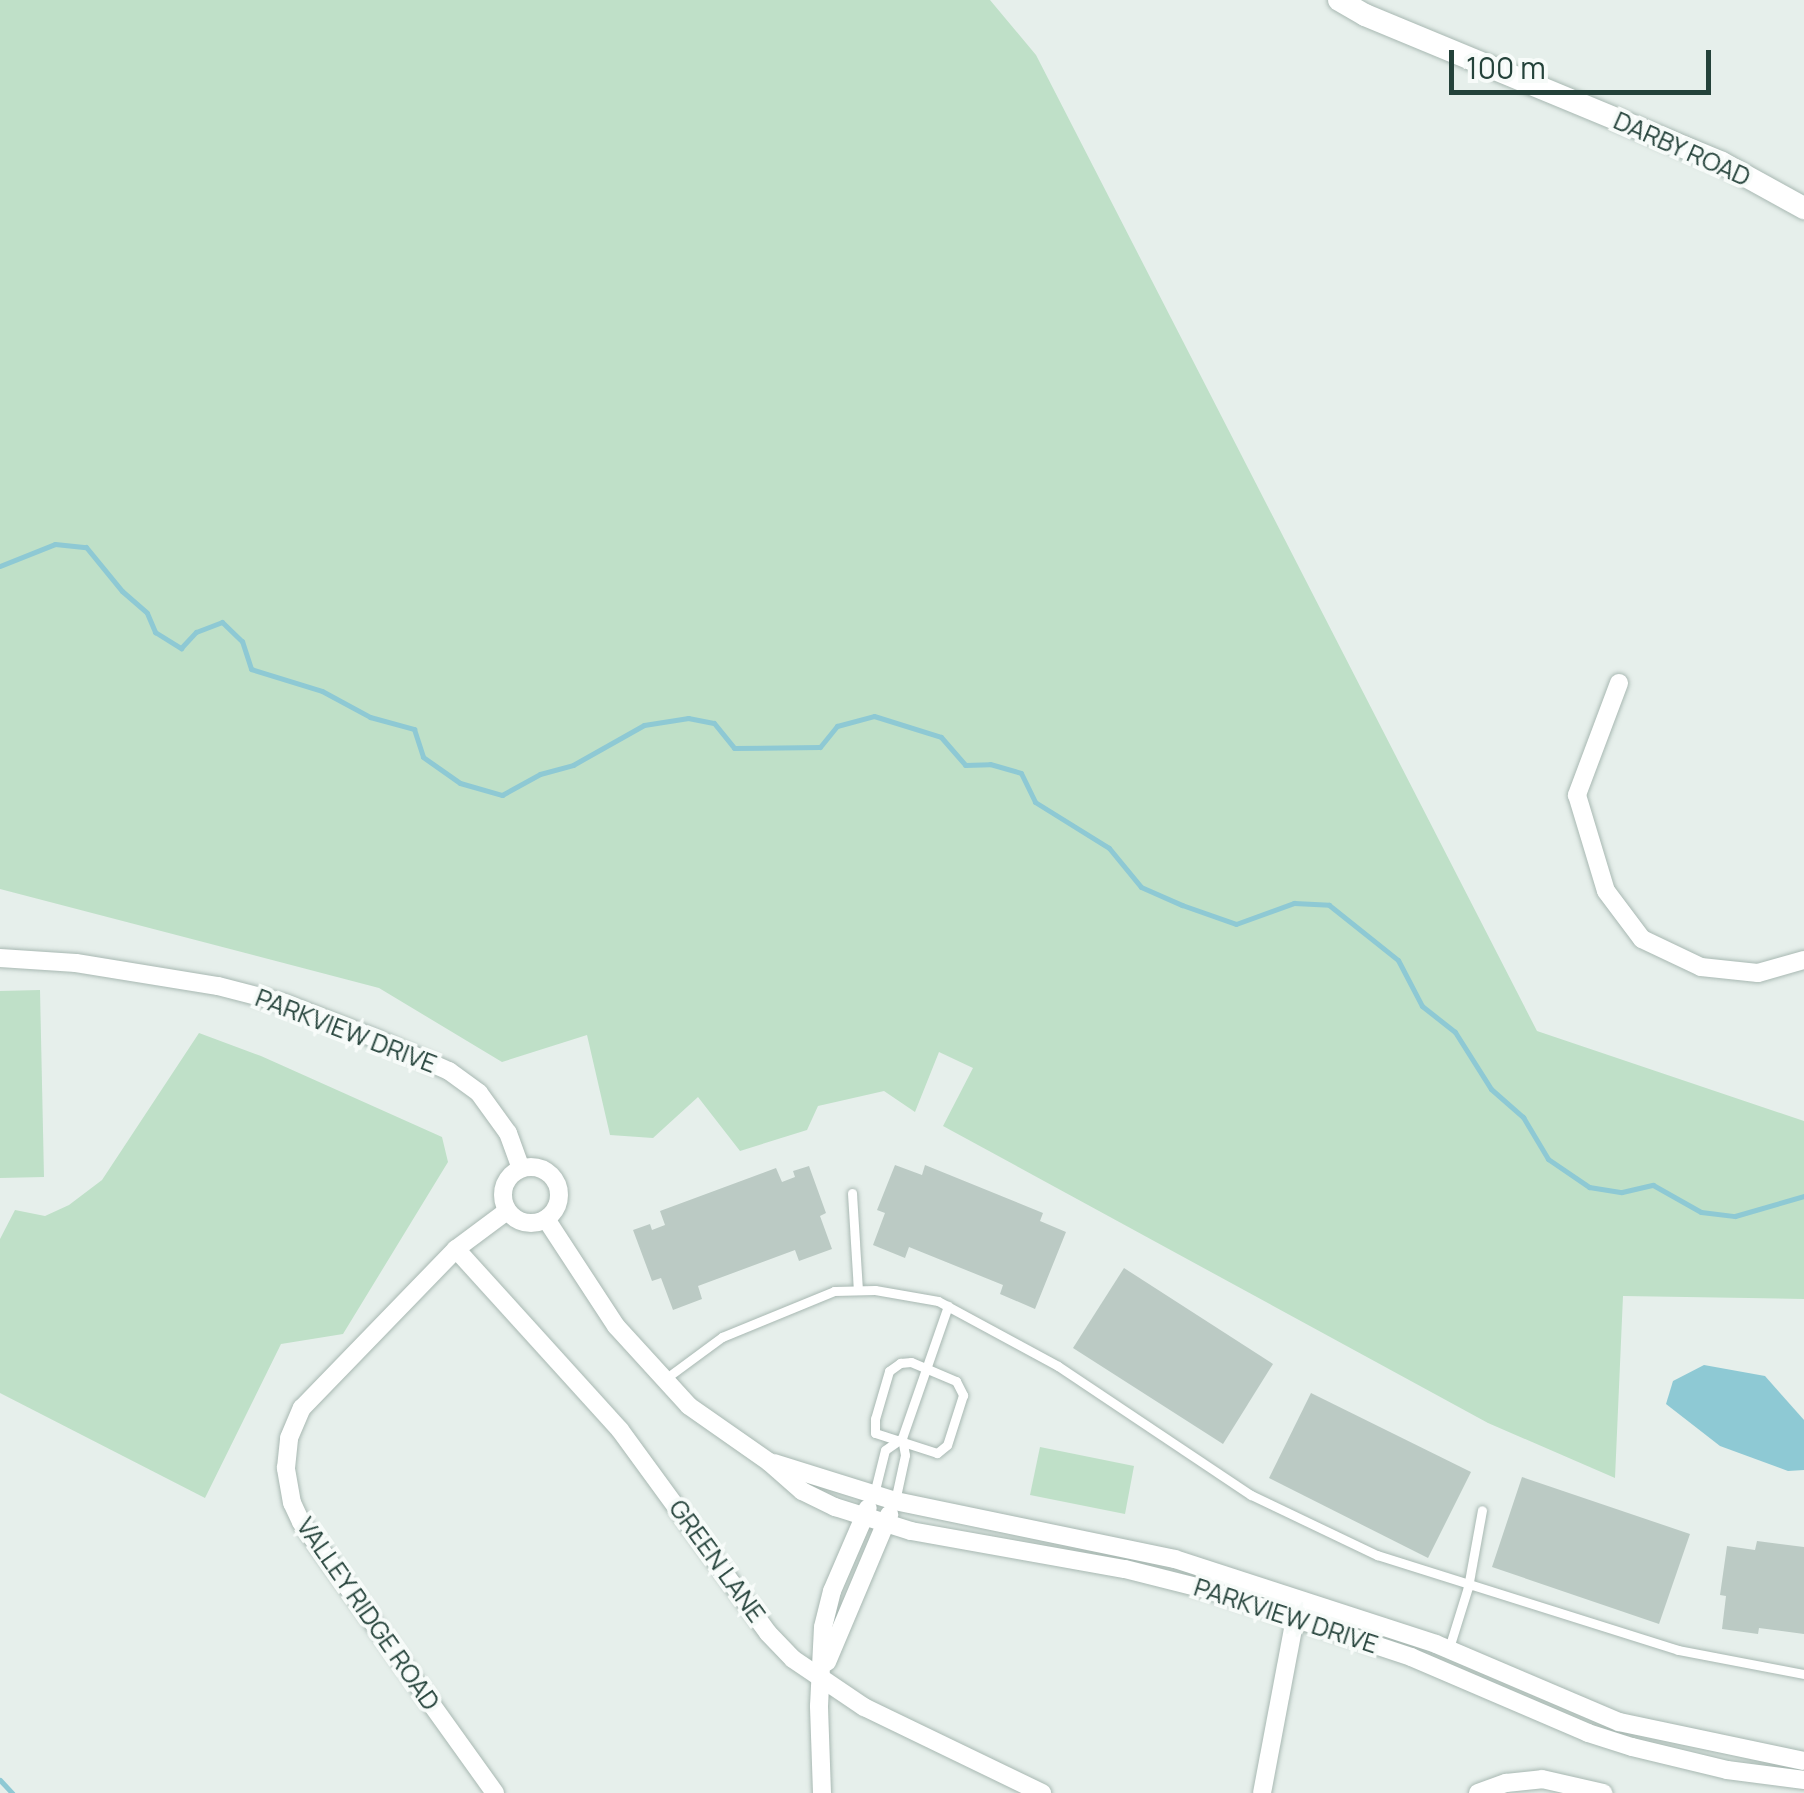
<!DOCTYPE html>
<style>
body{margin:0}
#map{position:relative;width:1804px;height:1793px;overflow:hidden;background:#e6efeb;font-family:Manrope,sans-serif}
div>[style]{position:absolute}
.green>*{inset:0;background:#bfe0c8}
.water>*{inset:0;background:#8ec9d4}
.stream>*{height:5px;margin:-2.5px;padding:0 2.5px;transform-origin:2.5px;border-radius:2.5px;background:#8ec9d4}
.building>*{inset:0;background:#bbcac4}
.roads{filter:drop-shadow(0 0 2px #a8b8b2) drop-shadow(0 0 2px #a8b8b2)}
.lane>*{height:9px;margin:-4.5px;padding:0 4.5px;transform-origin:4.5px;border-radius:4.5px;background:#fff}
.street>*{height:18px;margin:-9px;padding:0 9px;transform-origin:9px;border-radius:9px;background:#fff}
.street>.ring{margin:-9px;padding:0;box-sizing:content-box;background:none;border:18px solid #fff;border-radius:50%}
.secondary>*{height:22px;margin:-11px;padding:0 11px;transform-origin:11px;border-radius:11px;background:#fff}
span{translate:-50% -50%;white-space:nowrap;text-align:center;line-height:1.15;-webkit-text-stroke:8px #f7fbf9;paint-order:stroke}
.street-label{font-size:25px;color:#24423a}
.scale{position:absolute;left:1449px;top:50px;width:262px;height:45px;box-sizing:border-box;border:5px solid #24423a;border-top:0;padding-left:12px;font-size:30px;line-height:35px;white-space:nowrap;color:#24423a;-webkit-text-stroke:8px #f7fbf9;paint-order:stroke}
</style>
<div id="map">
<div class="green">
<i style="clip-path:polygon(0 0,990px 0,1036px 55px,1537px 1031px,1804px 1121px,1804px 1299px,1623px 1296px,1615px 1478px,1488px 1423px,943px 1126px,973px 1068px,939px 1052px,915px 1112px,884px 1091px,818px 1106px,807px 1130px,740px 1151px,698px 1097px,653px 1138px,610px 1135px,587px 1035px,502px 1062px,379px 988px,0 889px)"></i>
<i style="clip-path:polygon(40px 990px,44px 1177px,0 1178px,0 991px)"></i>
<i style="clip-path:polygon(199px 1033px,261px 1056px,442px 1137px,448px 1162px,343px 1334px,281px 1344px,205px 1498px,0 1393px,0 1239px,15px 1210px,45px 1216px,69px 1205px,102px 1180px)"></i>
<i style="clip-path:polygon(1040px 1447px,1134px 1466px,1125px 1514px,1030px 1495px)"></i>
</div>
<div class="water">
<i style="clip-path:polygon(1704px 1365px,1765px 1376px,1804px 1420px,1804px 1470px,1788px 1471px,1720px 1446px,1666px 1404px,1673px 1381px)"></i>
</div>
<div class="stream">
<i style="left:0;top:566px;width:59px;rotate:-21.8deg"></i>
<i style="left:55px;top:544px;width:31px;rotate:6deg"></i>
<i style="left:86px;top:547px;width:57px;rotate:50.7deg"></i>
<i style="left:122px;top:591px;width:33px;rotate:41deg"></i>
<i style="left:147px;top:613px;width:21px;rotate:67deg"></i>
<i style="left:155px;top:632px;width:31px;rotate:32deg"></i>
<i style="left:181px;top:648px;width:22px;rotate:-47deg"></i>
<i style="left:196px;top:632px;width:28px;rotate:-21deg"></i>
<i style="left:222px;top:622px;width:28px;rotate:44deg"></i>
<i style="left:242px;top:641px;width:29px;rotate:72deg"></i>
<i style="left:251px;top:669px;width:74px;rotate:17.2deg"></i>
<i style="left:322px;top:691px;width:55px;rotate:28.4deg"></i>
<i style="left:370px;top:717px;width:46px;rotate:15.3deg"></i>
<i style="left:414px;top:729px;width:29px;rotate:72deg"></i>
<i style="left:423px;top:757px;width:45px;rotate:35.1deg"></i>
<i style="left:460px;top:783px;width:44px;rotate:15.9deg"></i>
<i style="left:502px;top:795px;width:43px;rotate:-28.9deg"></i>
<i style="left:540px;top:774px;width:34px;rotate:-15deg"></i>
<i style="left:573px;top:765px;width:81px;rotate:-29.4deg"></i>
<i style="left:644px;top:725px;width:45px;rotate:-9deg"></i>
<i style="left:688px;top:718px;width:26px;rotate:11deg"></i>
<i style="left:714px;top:723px;width:32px;rotate:51deg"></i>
<i style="left:734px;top:748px;width:86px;rotate:-0.7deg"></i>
<i style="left:820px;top:747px;width:27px;rotate:-51deg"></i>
<i style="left:837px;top:726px;width:38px;rotate:-15deg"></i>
<i style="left:874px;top:716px;width:70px;rotate:17.4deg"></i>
<i style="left:941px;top:737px;width:37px;rotate:49deg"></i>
<i style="left:965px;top:765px;width:25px;rotate:-2deg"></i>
<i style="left:990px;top:764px;width:32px;rotate:16deg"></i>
<i style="left:1021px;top:773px;width:32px;rotate:64deg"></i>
<i style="left:1035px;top:802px;width:87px;rotate:31.9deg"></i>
<i style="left:1109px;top:848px;width:50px;rotate:50.6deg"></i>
<i style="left:1141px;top:887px;width:45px;rotate:23.7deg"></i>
<i style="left:1182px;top:905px;width:57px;rotate:19.4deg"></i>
<i style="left:1236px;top:924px;width:62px;rotate:-19.9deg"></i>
<i style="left:1294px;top:903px;width:35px;rotate:3deg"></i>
<i style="left:1329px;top:905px;width:88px;rotate:38.6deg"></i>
<i style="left:1398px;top:960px;width:52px;rotate:62.4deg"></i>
<i style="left:1422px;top:1006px;width:42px;rotate:38.2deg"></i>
<i style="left:1455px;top:1032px;width:67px;rotate:57.7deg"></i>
<i style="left:1491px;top:1089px;width:43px;rotate:41.2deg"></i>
<i style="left:1523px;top:1117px;width:49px;rotate:59.2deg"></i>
<i style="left:1548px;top:1159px;width:50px;rotate:34.3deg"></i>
<i style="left:1589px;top:1187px;width:33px;rotate:9deg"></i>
<i style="left:1622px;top:1192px;width:32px;rotate:-13deg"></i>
<i style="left:1653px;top:1185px;width:55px;rotate:29.4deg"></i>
<i style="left:1701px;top:1212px;width:34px;rotate:7deg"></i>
<i style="left:1735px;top:1216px;width:72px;rotate:-16.2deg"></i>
<i style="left:0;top:1780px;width:18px;rotate:47deg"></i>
</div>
<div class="building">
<i style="clip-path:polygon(895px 1165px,922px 1175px,925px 1165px,1043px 1213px,1040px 1221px,1066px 1232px,1035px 1309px,1000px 1294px,1003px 1285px,909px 1247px,905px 1258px,873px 1245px,885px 1213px,877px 1210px)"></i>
<i style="clip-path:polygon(809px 1166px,826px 1213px,820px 1216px,832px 1249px,799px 1261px,795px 1250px,698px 1286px,702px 1299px,673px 1310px,661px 1278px,652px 1281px,633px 1230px,650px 1224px,652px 1230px,665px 1225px,660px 1211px,776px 1168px,782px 1182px,795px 1177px,793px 1171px)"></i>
<i style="clip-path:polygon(1124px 1268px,1273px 1364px,1223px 1444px,1073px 1348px)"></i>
<i style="clip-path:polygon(1311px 1393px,1471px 1472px,1428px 1558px,1269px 1478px)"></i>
<i style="clip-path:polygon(1522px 1477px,1690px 1534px,1659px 1624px,1492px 1567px)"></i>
<i style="clip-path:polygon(1757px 1541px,1804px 1547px,1804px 1634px,1759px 1628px,1758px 1634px,1722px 1629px,1726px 1596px,1720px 1595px,1727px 1546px,1755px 1550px)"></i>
</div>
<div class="roads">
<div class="lane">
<i style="left:852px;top:1193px;width:97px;rotate:86.5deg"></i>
<i style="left:911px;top:1362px;width:49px;rotate:22.9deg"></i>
<i style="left:956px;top:1381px;width:16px;rotate:63deg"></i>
<i style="left:963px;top:1395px;width:52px;rotate:107.7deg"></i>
<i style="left:947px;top:1445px;width:13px;rotate:141deg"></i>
<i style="left:937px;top:1453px;width:65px;rotate:-162.1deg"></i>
<i style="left:875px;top:1433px;width:14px;rotate:-90deg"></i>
<i style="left:875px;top:1419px;width:50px;rotate:-73.7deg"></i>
<i style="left:889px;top:1371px;width:14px;rotate:-36deg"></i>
<i style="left:900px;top:1363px;width:11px;rotate:-5deg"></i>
<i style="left:665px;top:1379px;width:71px;rotate:-36.4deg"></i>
<i style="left:722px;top:1337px;width:121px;rotate:-22.3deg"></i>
<i style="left:834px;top:1291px;width:41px;rotate:-1.4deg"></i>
<i style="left:875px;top:1290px;width:64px;rotate:9.9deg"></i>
<i style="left:938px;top:1301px;width:136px;rotate:28.4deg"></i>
<i style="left:1058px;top:1366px;width:232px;rotate:33.8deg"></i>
<i style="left:1251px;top:1495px;width:140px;rotate:25.5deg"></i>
<i style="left:1377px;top:1555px;width:316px;rotate:17.5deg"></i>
<i style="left:1678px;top:1650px;width:128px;rotate:10.8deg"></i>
<i style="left:874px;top:1494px;width:45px;rotate:-76deg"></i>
<i style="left:885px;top:1450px;width:21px;rotate:-35deg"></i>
<i style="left:895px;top:1501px;width:47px;rotate:-77.7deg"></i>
<i style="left:905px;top:1455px;width:17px;rotate:-100deg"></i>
<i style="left:902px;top:1438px;width:140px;rotate:-70.8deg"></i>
<i style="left:1449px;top:1648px;width:64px;rotate:-72.7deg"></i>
<i style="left:1468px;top:1587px;width:78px;rotate:-79.7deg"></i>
</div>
<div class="street">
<i style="left:1619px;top:683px;width:120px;rotate:110.6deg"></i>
<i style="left:1577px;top:795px;width:100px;rotate:73.2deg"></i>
<i style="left:1606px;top:891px;width:60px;rotate:53.1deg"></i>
<i style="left:1642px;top:939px;width:65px;rotate:25.4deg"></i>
<i style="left:1701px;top:967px;width:57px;rotate:6deg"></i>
<i style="left:1758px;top:973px;width:48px;rotate:-15.8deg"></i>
<i style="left:0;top:958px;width:76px;rotate:3.8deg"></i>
<i style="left:76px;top:963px;width:144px;rotate:9.2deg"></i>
<i style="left:218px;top:986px;width:68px;rotate:14.4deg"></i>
<i style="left:284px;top:1003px;width:100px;rotate:21.2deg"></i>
<i style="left:377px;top:1039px;width:79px;rotate:24deg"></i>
<i style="left:449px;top:1071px;width:37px;rotate:36deg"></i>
<i style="left:479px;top:1093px;width:49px;rotate:54.1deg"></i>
<i style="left:508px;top:1133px;width:37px;rotate:70deg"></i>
<i class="ring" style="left:503px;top:1167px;width:38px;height:38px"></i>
<i style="left:546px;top:1219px;width:128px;rotate:56.8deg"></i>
<i style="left:616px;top:1326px;width:108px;rotate:47.6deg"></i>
<i style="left:689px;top:1406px;width:98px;rotate:35deg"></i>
<i style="left:769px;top:1462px;width:44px;rotate:41.3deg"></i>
<i style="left:802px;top:1491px;width:37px;rotate:26deg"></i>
<i style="left:835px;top:1507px;width:80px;rotate:17.5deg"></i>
<i style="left:911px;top:1531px;width:217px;rotate:10.1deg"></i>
<i style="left:1125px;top:1569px;width:90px;rotate:14.2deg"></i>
<i style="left:1212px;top:1591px;width:210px;rotate:18.3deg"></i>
<i style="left:1411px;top:1657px;width:193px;rotate:23.2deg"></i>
<i style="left:1588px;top:1733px;width:46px;rotate:17.7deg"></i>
<i style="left:1632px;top:1747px;width:98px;rotate:13.6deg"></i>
<i style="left:1727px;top:1770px;width:78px;rotate:7.4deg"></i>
<i style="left:456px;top:1249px;width:244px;rotate:47.8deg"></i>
<i style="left:620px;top:1430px;width:251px;rotate:53.9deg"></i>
<i style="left:768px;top:1633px;width:36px;rotate:46deg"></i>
<i style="left:793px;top:1659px;width:86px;rotate:34.1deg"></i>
<i style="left:864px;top:1707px;width:198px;rotate:25.8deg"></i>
<i style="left:774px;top:1463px;width:127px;rotate:17.4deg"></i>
<i style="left:895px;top:1501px;width:286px;rotate:11.7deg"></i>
<i style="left:1175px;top:1559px;width:274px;rotate:18deg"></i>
<i style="left:1436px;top:1644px;width:199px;rotate:23.1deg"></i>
<i style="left:1619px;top:1722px;width:189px;rotate:11.9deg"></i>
<i style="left:827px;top:1662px;width:160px;rotate:-67.1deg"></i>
<i style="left:495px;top:1793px;width:333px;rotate:-125.6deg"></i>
<i style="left:301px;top:1522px;width:21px;rotate:-115deg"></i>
<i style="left:292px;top:1503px;width:36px;rotate:-100deg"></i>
<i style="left:286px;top:1468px;width:30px;rotate:-84deg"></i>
<i style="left:289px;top:1438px;width:33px;rotate:-67deg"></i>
<i style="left:302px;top:1408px;width:221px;rotate:-45.9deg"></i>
<i style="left:456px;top:1249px;width:64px;rotate:-36.7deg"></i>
<i style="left:822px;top:1793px;width:87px;rotate:-92deg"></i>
<i style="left:819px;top:1706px;width:79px;rotate:-87.1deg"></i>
<i style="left:823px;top:1627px;width:37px;rotate:-76deg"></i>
<i style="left:832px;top:1591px;width:90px;rotate:-66.6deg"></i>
<i style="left:1262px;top:1793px;width:189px;rotate:-79.3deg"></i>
<i style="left:1478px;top:1793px;width:30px;rotate:-20deg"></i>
<i style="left:1506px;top:1783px;width:36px;rotate:-6deg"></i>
<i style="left:1542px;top:1779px;width:63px;rotate:12.9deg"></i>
</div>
<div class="secondary">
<i style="left:1339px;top:0;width:30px;rotate:30deg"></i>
<i style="left:1365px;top:15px;width:386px;rotate:22.5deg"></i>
<i style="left:1722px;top:163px;width:94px;rotate:28.8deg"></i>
</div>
</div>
<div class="street-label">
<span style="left:1682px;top:149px;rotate:24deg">DARBY ROAD</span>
<span style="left:346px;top:1031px;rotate:21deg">PARKVIEW DRIVE</span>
<span style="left:717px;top:1561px;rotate:54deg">GREEN LANE</span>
<span style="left:368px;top:1614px;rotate:55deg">VALLEY RIDGE ROAD</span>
<span style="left:1286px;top:1616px;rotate:18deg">PARKVIEW DRIVE</span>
</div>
<div class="scale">100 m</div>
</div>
